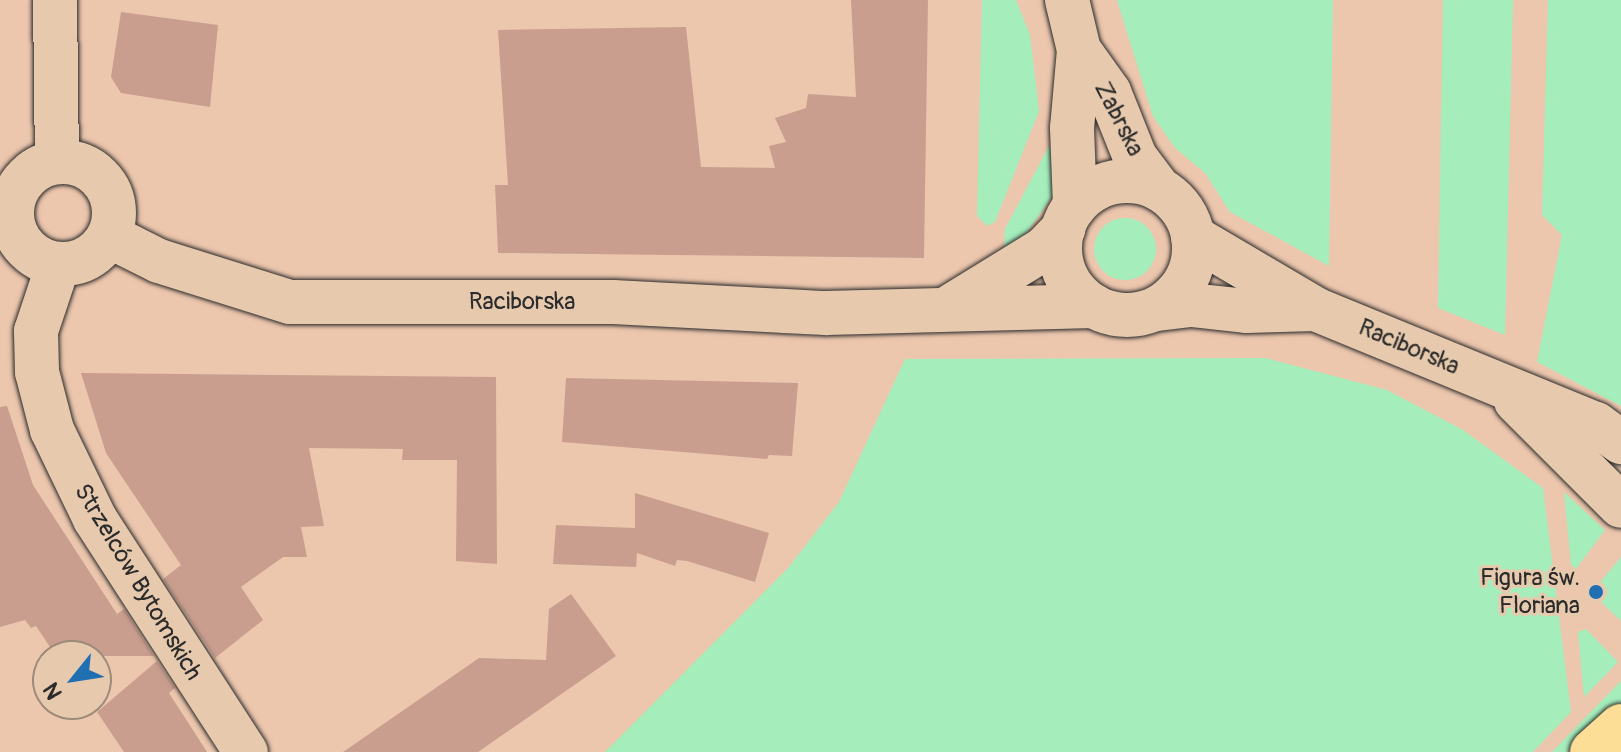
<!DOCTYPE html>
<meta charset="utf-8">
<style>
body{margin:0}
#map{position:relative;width:1621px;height:752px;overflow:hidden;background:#ecc6ad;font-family:Pangolin,sans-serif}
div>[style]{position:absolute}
.green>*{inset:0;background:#a5eebc}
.round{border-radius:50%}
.building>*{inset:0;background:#c99e8f}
.roads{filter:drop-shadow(0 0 2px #2b2b2b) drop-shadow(0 0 2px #2b2b2b)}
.street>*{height:44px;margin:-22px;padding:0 22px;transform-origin:22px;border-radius:22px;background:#e7caae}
.secondary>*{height:44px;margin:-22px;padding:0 22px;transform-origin:22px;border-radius:22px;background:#e7caae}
.secondary>.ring{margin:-22px;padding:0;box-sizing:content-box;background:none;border:44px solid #e7caae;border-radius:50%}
.primary>*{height:44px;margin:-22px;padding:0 22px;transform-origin:22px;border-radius:22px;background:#fcde96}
.dots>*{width:22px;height:22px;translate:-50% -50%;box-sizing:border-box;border:4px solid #e7caae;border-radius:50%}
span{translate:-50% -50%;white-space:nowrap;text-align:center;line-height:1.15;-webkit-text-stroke:6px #e7caae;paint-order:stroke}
.street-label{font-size:24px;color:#2b2b2b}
.poi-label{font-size:24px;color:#2b2b2b}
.right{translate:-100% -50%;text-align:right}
.north{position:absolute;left:32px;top:640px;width:80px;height:80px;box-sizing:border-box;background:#e7caae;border:2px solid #9c8a7a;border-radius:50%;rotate:240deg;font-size:22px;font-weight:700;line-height:32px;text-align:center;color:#2b2b2b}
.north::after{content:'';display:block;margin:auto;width:28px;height:36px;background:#1f6fb2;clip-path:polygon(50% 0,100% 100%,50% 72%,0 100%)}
</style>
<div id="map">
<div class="green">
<i style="clip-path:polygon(982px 0,1016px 0,1030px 35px,1039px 111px,995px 222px,987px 226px,977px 216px)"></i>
<i style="clip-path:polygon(1117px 0,1333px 0,1329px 266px,1230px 212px,1205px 173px,1175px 148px,1153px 116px)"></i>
<i style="clip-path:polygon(1443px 0,1513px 0,1505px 335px,1438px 308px)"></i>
<i style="clip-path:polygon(1548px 0,1621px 0,1621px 406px,1537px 362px,1562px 235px,1542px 215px)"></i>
<i style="clip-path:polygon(1049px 146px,1059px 146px,1054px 194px,1023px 238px,1004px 248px,1005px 229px)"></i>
<i class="round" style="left:1094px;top:218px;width:62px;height:62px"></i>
<i style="clip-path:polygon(1265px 358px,1387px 390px,1463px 430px,1543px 488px,1571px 712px,1533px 752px,605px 752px,789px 567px,839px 502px,905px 359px)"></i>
<i style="clip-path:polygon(1564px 492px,1605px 530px,1576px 569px,1571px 565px)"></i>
<i style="clip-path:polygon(1621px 557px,1621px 621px,1600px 601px,1598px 585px)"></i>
<i style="clip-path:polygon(1586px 629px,1618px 662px,1584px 697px,1578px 632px)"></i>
<i style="clip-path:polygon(1621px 681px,1621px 706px,1567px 752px,1552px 752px)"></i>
</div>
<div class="building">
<i style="clip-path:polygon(851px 0,928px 0,924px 258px,498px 253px,495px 185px,508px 185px,498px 30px,686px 27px,701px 167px,775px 168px,769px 146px,786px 142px,775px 118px,806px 108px,808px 94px,856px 97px)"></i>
<i style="clip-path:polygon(121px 12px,218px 25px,210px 107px,121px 93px,111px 77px)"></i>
<i style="clip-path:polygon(81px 373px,496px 377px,497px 564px,456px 561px,457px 460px,402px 460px,403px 449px,309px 448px,324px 526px,301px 527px,307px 557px,283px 557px,241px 587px,263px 620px,215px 658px,163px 579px,181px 565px,106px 453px)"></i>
<i style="clip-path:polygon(566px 378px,798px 383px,792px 456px,769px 455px,767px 459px,562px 442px)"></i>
<i style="clip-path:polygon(7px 406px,33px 485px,117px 614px,124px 609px,154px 656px,56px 656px,36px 626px,31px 628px,25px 620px,0 627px,0 407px)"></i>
<i style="clip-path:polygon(635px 493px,769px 533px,755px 582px,687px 561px,677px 560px,675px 566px,637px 553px,636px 567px,553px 564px,556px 525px,635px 528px)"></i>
<i style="clip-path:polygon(571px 594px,616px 656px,478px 752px,343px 752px,479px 658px,546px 660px,549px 609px)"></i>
<i style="clip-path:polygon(157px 661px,175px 688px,169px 693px,207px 752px,124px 752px,97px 712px)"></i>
</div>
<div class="roads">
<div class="street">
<i style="left:55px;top:0;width:162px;rotate:89.3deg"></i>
<i style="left:58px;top:265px;width:70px;rotate:108.4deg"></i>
<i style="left:36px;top:331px;width:41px;rotate:88.6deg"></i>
<i style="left:37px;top:372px;width:60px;rotate:75.5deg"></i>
<i style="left:52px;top:430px;width:99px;rotate:64.2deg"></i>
<i style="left:95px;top:519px;width:278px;rotate:57.1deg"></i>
</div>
<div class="secondary">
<i style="left:1067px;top:0;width:51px;rotate:76.5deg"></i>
<i style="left:1079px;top:50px;width:78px;rotate:95.1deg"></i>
<i style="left:1072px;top:128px;width:78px;rotate:87.8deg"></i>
<i style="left:1079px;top:50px;width:52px;rotate:54.5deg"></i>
<i style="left:1109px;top:92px;width:70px;rotate:68.2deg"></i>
<i style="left:1135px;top:157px;width:40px;rotate:53deg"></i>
<i class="ring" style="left:12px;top:162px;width:58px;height:58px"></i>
<i class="ring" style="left:1060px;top:181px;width:90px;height:90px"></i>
<i style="left:109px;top:236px;width:56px;rotate:26.6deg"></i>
<i style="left:159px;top:261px;width:137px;rotate:17.4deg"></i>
<i style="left:290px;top:302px;width:323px"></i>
<i style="left:613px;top:302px;width:213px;rotate:3deg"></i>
<i style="left:826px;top:313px;width:268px;rotate:-1.5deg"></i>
<i style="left:1193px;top:237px;width:142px;rotate:30.5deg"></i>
<i style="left:1315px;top:309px;width:304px;rotate:22.3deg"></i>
<i style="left:1596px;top:424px;width:31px;rotate:36deg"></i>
<i style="left:948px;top:308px;width:113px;rotate:-31.6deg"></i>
<i style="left:1044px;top:249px;width:28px;rotate:-46deg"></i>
<i style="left:1157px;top:309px;width:34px;rotate:-7deg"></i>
<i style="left:1191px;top:305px;width:55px;rotate:6.2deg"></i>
<i style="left:1246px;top:311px;width:69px;rotate:-1.7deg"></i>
<i style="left:1516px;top:401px;width:148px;rotate:45deg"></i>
</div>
<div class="primary">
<i style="left:1592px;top:752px;width:39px;rotate:-42deg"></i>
</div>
</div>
<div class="dots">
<i style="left:1596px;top:592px;background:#1f6fb2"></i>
</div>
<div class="street-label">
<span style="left:1119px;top:119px;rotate:63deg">Zabrska</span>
<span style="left:522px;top:302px">Raciborska</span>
<span style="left:1409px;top:347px;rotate:23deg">Raciborska</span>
<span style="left:138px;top:582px;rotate:59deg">Strzelców Bytomskich</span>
</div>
<div class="poi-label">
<span class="right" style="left:1580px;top:592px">Figura św.<br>Floriana</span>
</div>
<div class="north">N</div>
</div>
